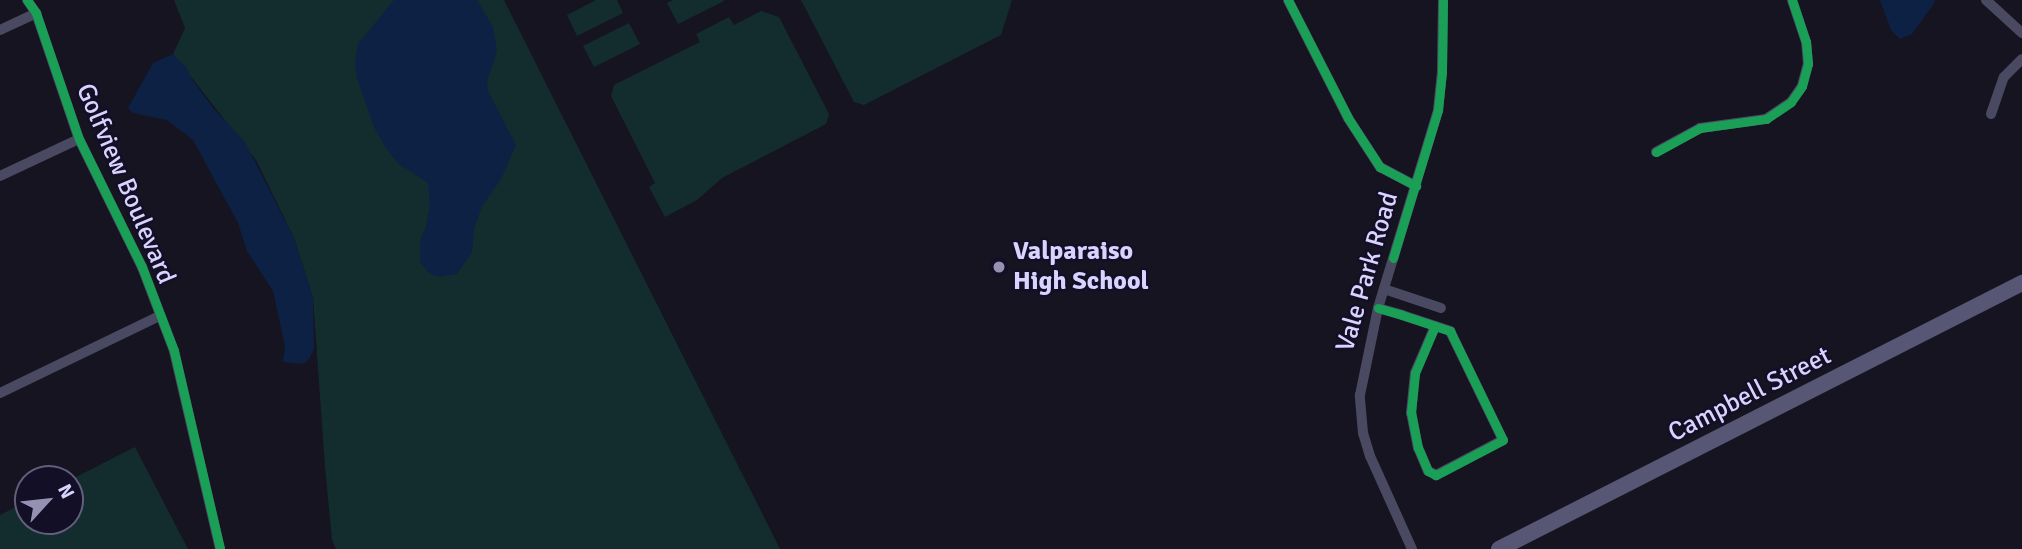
<!DOCTYPE html>
<style>
body{margin:0}
#map{position:relative;width:2022px;height:549px;overflow:hidden;background:#161421;font-family:Signika,sans-serif}
div>[style]{position:absolute}
.green>*{inset:0;background:#132c2d}
.water>*{inset:0;background:#0d2144}
.minor>*{height:10px;margin:-5px;padding:0 5px;transform-origin:5px;border-radius:5px;background:#4a4962}
.secondary>*{height:16px;margin:-8px;padding:0 8px;transform-origin:8px;border-radius:8px;background:#575674}
.cycleway>*{height:9px;margin:-4.5px;padding:0 4.5px;transform-origin:4.5px;border-radius:4.5px;background:#1a9f57}
.dots>*{width:19px;height:19px;translate:-50% -50%;box-sizing:border-box;border:4px solid #130f26;border-radius:50%}
span{translate:-50% -50%;white-space:nowrap;text-align:center;line-height:1.15;-webkit-text-stroke:5px #130f26;paint-order:stroke}
.street-label{font-size:26px;color:#d9d4ff}
.poi-label{font-size:26px;color:#d9d4ff;font-weight:700}
.left{translate:0 -50%;text-align:left}
.north{position:absolute;left:14px;top:465px;width:70px;height:70px;box-sizing:border-box;background:#130f26;border:2px solid #625e7d;border-radius:50%;rotate:63deg;font-size:19px;font-weight:700;line-height:28px;text-align:center;color:#d9d4ff}
.north::after{content:'';display:block;margin:auto;width:24px;height:32px;background:#9591b1;clip-path:polygon(50% 0,100% 100%,50% 72%,0 100%)}
</style>
<div id="map">
<div class="green">
<i style="clip-path:polygon(174px 0,504px 0,780px 549px,336px 549px,332px 540px,325px 467px,313px 298px,294px 238px,256px 160px,173px 54px,185px 28px)"></i>
<i style="clip-path:polygon(596px 0,617px 0,623px 13px,577px 36px,567px 15px)"></i>
<i style="clip-path:polygon(673px 0,723px 0,724px 1px,678px 24px,667px 3px)"></i>
<i style="clip-path:polygon(801px 0,1012px 0,1001px 35px,864px 105px,854px 102px)"></i>
<i style="clip-path:polygon(761px 11px,779px 17px,829px 114px,826px 124px,722px 178px,697px 200px,665px 217px,649px 187px,655px 183px,611px 96px,614px 85px,700px 42px,696px 34px,729px 17px,734px 25px)"></i>
<i style="clip-path:polygon(629px 23px,640px 44px,594px 67px,583px 46px)"></i>
<i style="clip-path:polygon(135px 447px,188px 549px,0 549px,0 515px,28px 501px,28px 521px,70px 521px,70px 480px)"></i>
</div>
<div class="water">
<i style="clip-path:polygon(394px 0,477px 0,493px 27px,497px 51px,487px 81px,488px 91px,516px 145px,501px 179px,482px 206px,474px 229px,472px 252px,457px 274px,439px 277px,429px 273px,420px 262px,420px 239px,425px 230px,430px 206px,428px 183px,399px 164px,388px 151px,374px 127px,357px 78px,355px 63px,358px 44px)"></i>
<i style="clip-path:polygon(1880px 0,1934px 0,1935px 2px,1912px 34px,1900px 39px,1891px 30px)"></i>
<i style="clip-path:polygon(173px 54px,186px 67px,191px 78px,214px 109px,245px 142px,294px 238px,313px 298px,314px 349px,309px 359px,303px 364px,283px 362px,285px 346px,273px 291px,247px 251px,238px 223px,193px 140px,167px 120px,133px 113px,128px 108px,153px 63px)"></i>
</div>
<div class="minor">
<i style="left:27px;top:0;width:16px;rotate:55deg"></i>
<i style="left:36px;top:13px;width:133px;rotate:71.2deg"></i>
<i style="left:79px;top:139px;width:143px;rotate:63.8deg"></i>
<i style="left:142px;top:267px;width:90px;rotate:69.1deg"></i>
<i style="left:174px;top:351px;width:203px;rotate:76.9deg"></i>
<i style="left:1288px;top:0;width:132px;rotate:63deg"></i>
<i style="left:1348px;top:118px;width:59px;rotate:56.9deg"></i>
<i style="left:1380px;top:167px;width:41px;rotate:27.8deg"></i>
<i style="left:1986px;top:0;width:49px;rotate:42.5deg"></i>
<i style="left:0;top:30px;width:40px;rotate:-25deg"></i>
<i style="left:1991px;top:114px;width:39px;rotate:-71deg"></i>
<i style="left:2004px;top:77px;width:25px;rotate:-45deg"></i>
<i style="left:1656px;top:152px;width:50px;rotate:-28.6deg"></i>
<i style="left:1700px;top:128px;width:67px;rotate:-7.8deg"></i>
<i style="left:1766px;top:119px;width:30px;rotate:-34deg"></i>
<i style="left:1791px;top:102px;width:19px;rotate:-55deg"></i>
<i style="left:1802px;top:86px;width:23px;rotate:-75deg"></i>
<i style="left:1808px;top:64px;width:22px;rotate:-95deg"></i>
<i style="left:1806px;top:42px;width:44px;rotate:-108.4deg"></i>
<i style="left:0;top:176px;width:87px;rotate:-25.1deg"></i>
<i style="left:1384px;top:289px;width:60px;rotate:18.4deg"></i>
<i style="left:1378px;top:308px;width:25px;rotate:16deg"></i>
<i style="left:1402px;top:315px;width:51px;rotate:18.4deg"></i>
<i style="left:1450px;top:331px;width:121px;rotate:64.1deg"></i>
<i style="left:1503px;top:440px;width:76px;rotate:152.4deg"></i>
<i style="left:1436px;top:475px;width:9px;rotate:-153deg"></i>
<i style="left:1428px;top:471px;width:25px;rotate:-113deg"></i>
<i style="left:1418px;top:448px;width:36px;rotate:-101deg"></i>
<i style="left:1411px;top:413px;width:40px;rotate:-84.3deg"></i>
<i style="left:1415px;top:373px;width:51px;rotate:-66.9deg"></i>
<i style="left:0;top:393px;width:177px;rotate:-25.8deg"></i>
<i style="left:1412px;top:549px;width:102px;rotate:-114.3deg"></i>
<i style="left:1370px;top:456px;width:24px;rotate:-107deg"></i>
<i style="left:1363px;top:433px;width:38px;rotate:-95deg"></i>
<i style="left:1360px;top:395px;width:89px;rotate:-78.3deg"></i>
<i style="left:1378px;top:308px;width:207px;rotate:-73.1deg"></i>
<i style="left:1438px;top:110px;width:39px;rotate:-84deg"></i>
<i style="left:1442px;top:71px;width:71px;rotate:-89.2deg"></i>
</div>
<div class="secondary">
<i style="left:1499px;top:549px;width:587px;rotate:-26.96deg"></i>
</div>
<div class="cycleway">
<i style="left:27px;top:0;width:16px;rotate:55deg"></i>
<i style="left:36px;top:13px;width:133px;rotate:71.2deg"></i>
<i style="left:79px;top:139px;width:143px;rotate:63.8deg"></i>
<i style="left:142px;top:267px;width:90px;rotate:69.1deg"></i>
<i style="left:174px;top:351px;width:203px;rotate:76.9deg"></i>
<i style="left:1288px;top:0;width:132px;rotate:63deg"></i>
<i style="left:1348px;top:118px;width:59px;rotate:56.9deg"></i>
<i style="left:1380px;top:167px;width:41px;rotate:27.8deg"></i>
<i style="left:1656px;top:152px;width:50px;rotate:-28.6deg"></i>
<i style="left:1700px;top:128px;width:67px;rotate:-7.8deg"></i>
<i style="left:1766px;top:119px;width:30px;rotate:-34deg"></i>
<i style="left:1791px;top:102px;width:19px;rotate:-55deg"></i>
<i style="left:1802px;top:86px;width:23px;rotate:-75deg"></i>
<i style="left:1808px;top:64px;width:22px;rotate:-95deg"></i>
<i style="left:1806px;top:42px;width:44px;rotate:-108.4deg"></i>
<i style="left:1393px;top:258px;width:155px;rotate:-73.1deg"></i>
<i style="left:1438px;top:110px;width:39px;rotate:-84deg"></i>
<i style="left:1442px;top:71px;width:71px;rotate:-89.2deg"></i>
<i style="left:1378px;top:308px;width:25px;rotate:16deg"></i>
<i style="left:1402px;top:315px;width:51px;rotate:18.4deg"></i>
<i style="left:1450px;top:331px;width:121px;rotate:64.1deg"></i>
<i style="left:1503px;top:440px;width:76px;rotate:152.4deg"></i>
<i style="left:1436px;top:475px;width:9px;rotate:-153deg"></i>
<i style="left:1428px;top:471px;width:25px;rotate:-113deg"></i>
<i style="left:1418px;top:448px;width:36px;rotate:-101deg"></i>
<i style="left:1411px;top:413px;width:40px;rotate:-84.3deg"></i>
<i style="left:1415px;top:373px;width:51px;rotate:-66.9deg"></i>
</div>
<div class="dots">
<i style="left:999px;top:267px;background:#9591b1"></i>
</div>
<div class="street-label">
<span style="left:125px;top:184px;rotate:67deg">Golfview Boulevard</span>
<span style="left:1368px;top:272px;rotate:-74deg">Vale Park Road</span>
<span style="left:1750px;top:395px;rotate:-27deg">Campbell Street</span>
</div>
<div class="poi-label">
<span class="left" style="left:1013px;top:267px">Valparaiso<br>High School</span>
</div>
<div class="north">N</div>
</div>
